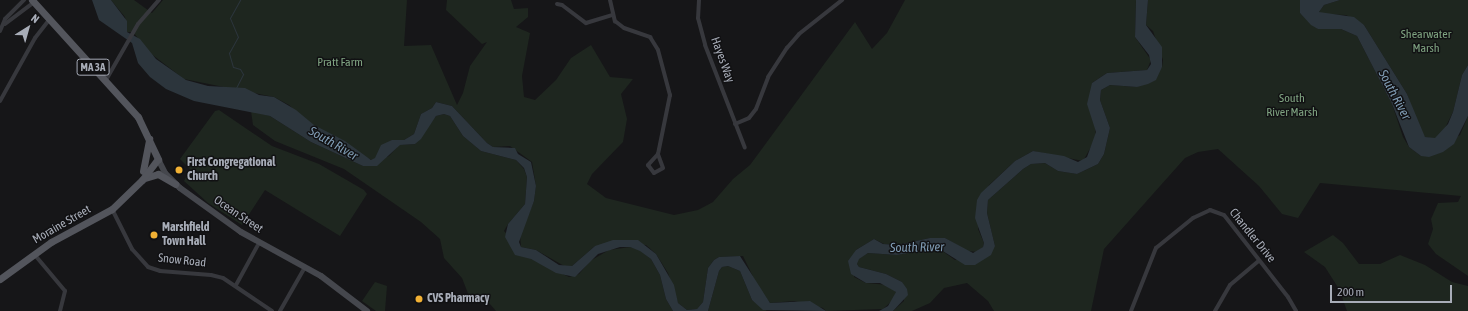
<!DOCTYPE html>
<style>
body{margin:0}
#map{position:relative;width:1468px;height:311px;overflow:hidden;background:#161618;font-family:"Asap Condensed",sans-serif}
div>[style]{position:absolute}
.green>*{inset:0;background:#1e261f}
.water>*{inset:0;background:#2c353c}
.stream>*{height:1px;margin:-0.5px;padding:0 0.5px;transform-origin:0.5px;border-radius:0.5px;background:#2c353c}
.minor>*{height:4px;margin:-2px;padding:0 2px;transform-origin:2px;border-radius:2px;background:#37383d}
.secondary>*{height:6px;margin:-3px;padding:0 3px;transform-origin:3px;border-radius:3px;background:#45474d}
.primary>*{height:7px;margin:-3.5px;padding:0 3.5px;transform-origin:3.5px;border-radius:3.5px;background:#53555c}
.dots>*{width:11px;height:11px;translate:-50% -50%;box-sizing:border-box;border:2px solid #111113;border-radius:50%}
span{translate:-50% -50%;white-space:nowrap;text-align:center;line-height:1.15;-webkit-text-stroke:3px #111113;paint-order:stroke}
.shield-label span{padding:1px 3px;background:#111113;border:1px solid;border-radius:3px;-webkit-text-stroke-width:0}
.shield-label{font-size:11px;color:#a8adb8;font-weight:700}
.park-label{font-size:12px;color:#7fa381}
.street-label{font-size:12px;color:#a8adb8}
.poi-label{font-size:12px;color:#a8adb8;font-weight:700}
.left{translate:0 -50%;text-align:left}
.water-label{font-size:13px;color:#7f9bb3;font-style:italic}
.north{position:absolute;left:8px;top:8px;width:40px;height:40px;-webkit-text-stroke:3px #111113;paint-order:stroke;rotate:37deg;font-size:11px;font-weight:700;line-height:16px;text-align:center;color:#a8adb8}
.north::after{content:'';display:block;margin:auto;width:14px;height:18px;background:#a8adb8;clip-path:polygon(50% 0,100% 100%,50% 72%,0 100%)}
.scale{position:absolute;left:1330px;top:285px;width:122px;height:18px;box-sizing:border-box;border:2px solid #a8adb8;border-top:0;padding-left:5px;font-size:12px;line-height:14px;white-space:nowrap;color:#a8adb8;-webkit-text-stroke:3px #111113;paint-order:stroke}
</style>
<div id="map">
<div class="green">
<i style="clip-path:polygon(111px 0,134px 0,152px 13px,163px 0,407px 0,404px 46px,431px 45px,457px 105px,463px 93px,470px 66px,487px 42px,482px 44px,446px 10px,447px 0,511px 0,514px 9px,528px 8px,528px 17px,516px 27px,530px 33px,522px 76px,524px 97px,535px 100px,556px 80px,571px 58px,591px 45px,610px 77px,633px 79px,621px 94px,627px 119px,623px 142px,592px 174px,587px 184px,606px 198px,674px 215px,698px 210px,713px 202px,733px 179px,750px 165px,855px 22px,872px 49px,887px 33px,905px 0,1136px 0,1135px 37px,1151px 60px,1147px 70px,1107px 73px,1092px 83px,1096px 138px,1083px 161px,1033px 151px,1015px 161px,989px 185px,978px 229px,984px 243px,983px 247px,977px 252px,967px 251px,945px 238px,930px 238px,897px 245px,884px 244px,874px 239px,856px 250px,854px 277px,866px 283px,888px 285px,896px 292px,893px 300px,883px 309px,826px 311px,823px 308px,794px 301px,770px 303px,758px 287px,743px 256px,719px 257px,714px 260px,708px 268px,703px 302px,697px 309px,687px 310px,678px 303px,668px 273px,656px 254px,646px 245px,595px 246px,572px 266px,566px 267px,536px 250px,521px 247px,520px 235px,534px 201px,536px 186px,532px 162px,510px 146px,493px 147px,487px 143px,452px 106px,436px 102px,432px 108px,421px 114px,414px 134px,404px 140px,397px 140px,374px 161px,361px 155px,345px 141px,313px 128px,289px 105px,274px 97px,184px 79px,150px 53px,133px 32px,127px 32px,125px 17px)"></i>
<i style="clip-path:polygon(1148px 0,1300px 0,1300px 13px,1318px 29px,1341px 29px,1357px 36px,1392px 104px,1403px 137px,1409px 147px,1421px 156px,1460px 135px,1468px 116px,1468px 276px,1436px 254px,1428px 244px,1433px 229px,1431px 219px,1438px 203px,1458px 202px,1461px 196px,1320px 183px,1298px 218px,1282px 214px,1259px 186px,1218px 149px,1198px 152px,1185px 158px,1104px 249px,1091px 311px,994px 311px,988px 301px,967px 283px,944px 288px,930px 303px,912px 311px,893px 311px,904px 301px,902px 282px,886px 274px,859px 267px,857px 264px,858px 259px,868px 253px,897px 255px,938px 248px,955px 260px,995px 246px,987px 213px,988px 200px,1023px 169px,1031px 164px,1045px 163px,1058px 171px,1077px 174px,1098px 164px,1104px 154px,1110px 128px,1100px 100px,1101px 90px,1110px 85px,1137px 87px,1162px 67px,1163px 60px,1153px 31px,1146px 25px)"></i>
<i style="clip-path:polygon(1340px 0,1468px 0,1468px 65px,1462px 75px,1453px 112px,1444px 130px,1435px 139px,1425px 137px,1421px 133px,1407px 94px,1364px 25px,1346px 15px,1322px 14px,1319px 12px,1324px 5px)"></i>
<i style="clip-path:polygon(219px 110px,272px 146px,319px 164px,364px 190px,367px 194px,340px 236px,265px 190px,242px 225px,208px 203px,184px 181px,190px 169px,180px 159px,215px 111px)"></i>
<i style="clip-path:polygon(251px 111px,270px 116px,311px 142px,363px 166px,389px 156px,399px 145px,415px 144px,436px 116px,444px 114px,450px 116px,463px 136px,481px 151px,516px 160px,524px 169px,527px 177px,525px 204px,508px 224px,504px 231px,531px 259px,569px 277px,579px 274px,590px 261px,609px 250px,630px 247px,640px 250px,651px 259px,660px 275px,666px 299px,673px 311px,496px 311px,489px 303px,469px 296px,462px 278px,444px 258px,440px 239px,421px 222px,344px 169px,275px 141px,253px 125px)"></i>
<i style="clip-path:polygon(1333px 235px,1343px 243px,1359px 264px,1380px 264px,1400px 255px,1425px 265px,1452px 282px,1468px 286px,1468px 311px,1347px 311px,1339px 289px,1325px 267px,1304px 252px)"></i>
<i style="clip-path:polygon(728px 266px,740px 271px,752px 300px,767px 311px,708px 311px,719px 271px,722px 267px)"></i>
<i style="clip-path:polygon(375px 282px,387px 286px,385px 311px,376px 311px,362px 301px)"></i>
</div>
<div class="water">
<i style="clip-path:polygon(92px 0,111px 0,127px 21px,127px 32px,140px 39px,156px 59px,186px 80px,208px 86px,245px 88px,259px 95px,274px 97px,296px 110px,314px 125px,345px 141px,371px 160px,375px 158px,381px 145px,392px 140px,404px 140px,414px 134px,421px 114px,432px 108px,436px 102px,452px 106px,487px 143px,493px 147px,515px 148px,518px 154px,531px 162px,536px 186px,534px 201px,519px 242px,521px 247px,536px 250px,559px 265px,572px 266px,595px 246px,613px 240px,638px 240px,656px 254px,674px 285px,678px 303px,687px 310px,697px 309px,703px 302px,708px 268px,714px 260px,719px 257px,740px 256px,770px 303px,810px 301px,826px 311px,763px 310px,752px 300px,740px 271px,728px 266px,722px 267px,719px 271px,708px 311px,673px 311px,666px 299px,660px 275px,651px 259px,640px 251px,630px 247px,620px 247px,598px 254px,575px 277px,556px 273px,531px 259px,515px 255px,505px 237px,508px 224px,525px 204px,527px 177px,524px 168px,516px 160px,481px 151px,463px 136px,450px 116px,444px 114px,436px 116px,421px 139px,415px 144px,400px 145px,377px 166px,363px 166px,311px 142px,270px 116px,194px 101px,166px 89px,150px 77px,138px 63px,132px 43px,99px 20px)"></i>
<i style="clip-path:polygon(1136px 0,1148px 0,1146px 25px,1162px 47px,1162px 67px,1156px 80px,1148px 84px,1137px 87px,1110px 85px,1101px 90px,1100px 100px,1110px 128px,1104px 154px,1098px 164px,1077px 174px,1058px 171px,1045px 163px,1031px 164px,1023px 169px,988px 200px,987px 213px,995px 246px,991px 255px,975px 265px,965px 265px,938px 248px,897px 255px,868px 253px,859px 259px,857px 264px,859px 267px,886px 274px,902px 282px,907px 289px,908px 295px,893px 311px,879px 311px,888px 306px,896px 292px,880px 283px,866px 283px,851px 274px,848px 261px,856px 250px,874px 239px,883px 244px,897px 245px,930px 238px,945px 238px,973px 253px,983px 247px,984px 243px,975px 218px,977px 200px,981px 193px,1015px 161px,1033px 151px,1064px 156px,1078px 162px,1087px 157px,1096px 132px,1087px 104px,1092px 83px,1107px 73px,1147px 70px,1151px 64px,1149px 55px,1135px 37px)"></i>
<i style="clip-path:polygon(1300px 0,1340px 0,1324px 5px,1319px 12px,1354px 17px,1364px 25px,1407px 94px,1425px 137px,1435px 138px,1448px 124px,1453px 112px,1462px 75px,1468px 65px,1468px 116px,1454px 144px,1443px 152px,1429px 157px,1421px 156px,1409px 147px,1392px 104px,1357px 36px,1341px 29px,1318px 29px,1311px 25px,1300px 13px)"></i>
</div>
<div class="stream">
<i style="left:236px;top:88px;width:16px;rotate:-63deg"></i>
<i style="left:243px;top:74px;width:6px;rotate:-121deg"></i>
<i style="left:240px;top:69px;width:7px;rotate:-164deg"></i>
<i style="left:233px;top:67px;width:15px;rotate:-106deg"></i>
<i style="left:229px;top:53px;width:18px;rotate:-61deg"></i>
<i style="left:238px;top:37px;width:21px;rotate:-113deg"></i>
<i style="left:230px;top:18px;width:21px;rotate:-61deg"></i>
<i style="left:1468px;top:223px;width:14px;rotate:90deg"></i>
</div>
<div class="minor">
<i style="left:610px;top:0;width:22px;rotate:77deg"></i>
<i style="left:615px;top:21px;width:11px;rotate:38deg"></i>
<i style="left:624px;top:28px;width:28px;rotate:19deg"></i>
<i style="left:650px;top:37px;width:15px;rotate:58deg"></i>
<i style="left:658px;top:50px;width:47px;rotate:75.1deg"></i>
<i style="left:670px;top:95px;width:60px;rotate:101.5deg"></i>
<i style="left:658px;top:154px;width:15px;rotate:132deg"></i>
<i style="left:648px;top:165px;width:10px;rotate:53deg"></i>
<i style="left:654px;top:173px;width:10px;rotate:-29deg"></i>
<i style="left:663px;top:168px;width:15px;rotate:-110deg"></i>
<i style="left:699px;top:0;width:18px;rotate:93deg"></i>
<i style="left:698px;top:18px;width:28px;rotate:75deg"></i>
<i style="left:705px;top:45px;width:110px;rotate:68.8deg"></i>
<i style="left:557px;top:4px;width:5px;rotate:11deg"></i>
<i style="left:562px;top:5px;width:30px;rotate:37deg"></i>
<i style="left:586px;top:23px;width:27px;rotate:-17deg"></i>
<i style="left:5px;top:24px;width:36px;rotate:-37deg"></i>
<i style="left:0;top:31px;width:13px;rotate:-67deg"></i>
<i style="left:5px;top:19px;width:27px;rotate:-45deg"></i>
<i style="left:106px;top:80px;width:64px;rotate:-60.3deg"></i>
<i style="left:138px;top:24px;width:32px;rotate:-49deg"></i>
<i style="left:0;top:101px;width:72px;rotate:-60.9deg"></i>
<i style="left:35px;top:38px;width:24px;rotate:-52deg"></i>
<i style="left:735px;top:124px;width:15px;rotate:-23deg"></i>
<i style="left:749px;top:118px;width:11px;rotate:-52deg"></i>
<i style="left:756px;top:109px;width:34px;rotate:-69deg"></i>
<i style="left:768px;top:77px;width:35px;rotate:-57deg"></i>
<i style="left:787px;top:48px;width:18px;rotate:-49deg"></i>
<i style="left:799px;top:34px;width:55px;rotate:-38.3deg"></i>
<i style="left:112px;top:209px;width:45px;rotate:63.4deg"></i>
<i style="left:132px;top:249px;width:24px;rotate:48deg"></i>
<i style="left:148px;top:267px;width:13px;rotate:18deg"></i>
<i style="left:160px;top:271px;width:51px;rotate:4.5deg"></i>
<i style="left:211px;top:275px;width:12px;rotate:14deg"></i>
<i style="left:223px;top:278px;width:59px;rotate:34deg"></i>
<i style="left:34px;top:254px;width:48px;rotate:50deg"></i>
<i style="left:65px;top:291px;width:21px;rotate:104deg"></i>
<i style="left:236px;top:285px;width:48px;rotate:-61.3deg"></i>
<i style="left:280px;top:311px;width:51px;rotate:-60.4deg"></i>
<i style="left:1131px;top:311px;width:68px;rotate:-68.4deg"></i>
<i style="left:1156px;top:248px;width:48px;rotate:-39deg"></i>
<i style="left:1193px;top:218px;width:19px;rotate:-25deg"></i>
<i style="left:1210px;top:210px;width:15px;rotate:20deg"></i>
<i style="left:1224px;top:215px;width:104px;rotate:52deg"></i>
<i style="left:1288px;top:297px;width:16px;rotate:60deg"></i>
<i style="left:1215px;top:311px;width:30px;rotate:-60deg"></i>
<i style="left:1230px;top:285px;width:38px;rotate:-40deg"></i>
</div>
<div class="secondary">
<i style="left:158px;top:159px;width:16px;rotate:63deg"></i>
<i style="left:165px;top:173px;width:21px;rotate:45deg"></i>
<i style="left:180px;top:188px;width:75px;rotate:35.8deg"></i>
<i style="left:241px;top:232px;width:91px;rotate:28.8deg"></i>
<i style="left:321px;top:276px;width:58px;rotate:37.3deg"></i>
</div>
<div class="primary">
<i style="left:32px;top:0;width:158px;rotate:47.8deg"></i>
<i style="left:138px;top:117px;width:47px;rotate:64.5deg"></i>
<i style="left:143px;top:171px;width:33px;rotate:-79deg"></i>
<i style="left:145px;top:178px;width:14px;rotate:-17deg"></i>
<i style="left:158px;top:174px;width:20px;rotate:30deg"></i>
<i style="left:0;top:279px;width:63px;rotate:-36deg"></i>
<i style="left:51px;top:242px;width:69px;rotate:-28.4deg"></i>
<i style="left:112px;top:209px;width:42px;rotate:-44deg"></i>
<i style="left:142px;top:180px;width:26px;rotate:-53deg"></i>
</div>
<div class="dots">
<i style="left:179px;top:170px;background:#f2b134"></i>
<i style="left:154px;top:235px;background:#f2b134"></i>
<i style="left:419px;top:299px;background:#f2b134"></i>
</div>
<div class="shield-label">
<span style="left:93px;top:67px">MA 3A</span>
</div>
<div class="park-label">
<span style="left:1426px;top:42px">Shearwater<br>Marsh</span>
<span style="left:340px;top:63px">Pratt Farm</span>
<span style="left:1292px;top:106px">South<br>River Marsh</span>
</div>
<div class="street-label">
<span style="left:722px;top:60px;rotate:70deg">Hayes Way</span>
<span style="left:238px;top:215px;rotate:34deg">Ocean Street</span>
<span style="left:62px;top:225px;rotate:-30deg">Moraine Street</span>
<span style="left:1252px;top:236px;rotate:51deg">Chandler Drive</span>
<span style="left:182px;top:261px;rotate:6deg">Snow Road</span>
</div>
<div class="poi-label">
<span class="left" style="left:187px;top:170px">First Congregational<br>Church</span>
<span class="left" style="left:162px;top:235px">Marshfield<br>Town Hall</span>
<span class="left" style="left:427px;top:299px">CVS Pharmacy</span>
</div>
<div class="water-label">
<span style="left:1394px;top:95px;rotate:62deg">South River</span>
<span style="left:333px;top:144px;rotate:30deg">South River</span>
<span style="left:917px;top:248px;rotate:-1deg">South River</span>
</div>
<div class="north">N</div>
<div class="scale">200 m</div>
</div>
